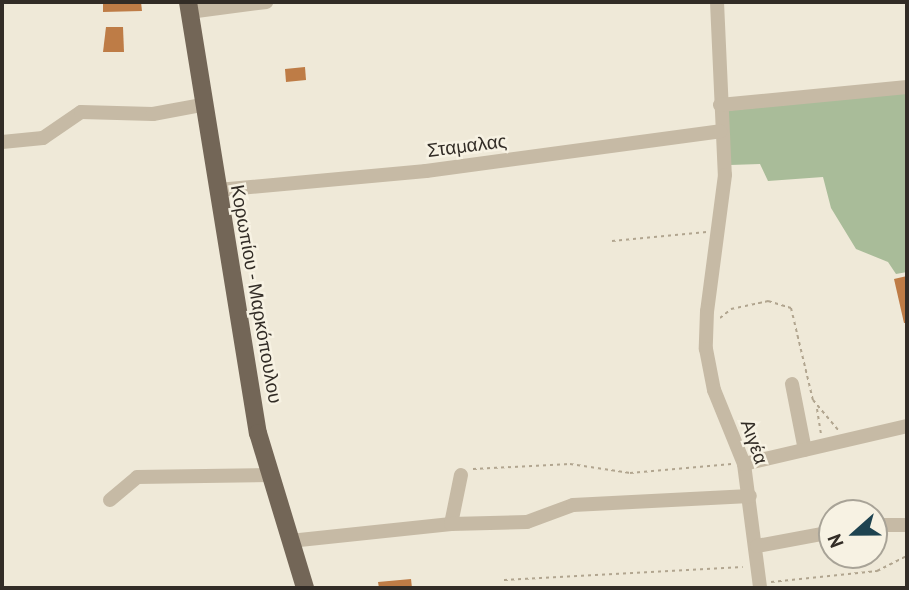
<!DOCTYPE html>
<meta charset="utf-8">
<style>
body{margin:0}
#map{position:relative;width:909px;height:590px;overflow:hidden;background:#efe9d8;font-family:"PT Sans",sans-serif}
div>[style]{position:absolute}
.green>*{inset:0;background:#a9bc99}
.building>*{inset:0;background:#be7c46}
.path>*{height:2px;margin-top:-1px;transform-origin:0;background:repeating-linear-gradient(90deg,#b1a58f 0 3.5px,transparent 0 7px)}
.minor>*{height:14px;margin:-7px;padding:0 7px;transform-origin:7px;border-radius:7px;background:#c6baa5}
.major>*{height:18px;margin:-9px;padding:0 9px;transform-origin:9px;border-radius:9px;background:#736657}
span{translate:-50% -50%;white-space:nowrap;text-align:center;line-height:1.15;-webkit-text-stroke:5px #f7f2e3;paint-order:stroke}
.street-label{font-size:19px;color:#322c26}
.frame{position:absolute;inset:0;border:4px solid #322c26;pointer-events:none}
.north{position:absolute;left:818px;top:499px;width:70px;height:70px;box-sizing:border-box;background:#f7f2e3;border:2px solid #a8a397;border-radius:50%;rotate:249deg;font-size:19px;font-weight:700;line-height:28px;text-align:center;color:#322c26}
.north::after{content:'';display:block;margin:auto;width:24px;height:32px;background:#1e4350;clip-path:polygon(50% 0,100% 100%,50% 72%,0 100%)}
</style>
<div id="map">
<div class="green">
<i style="clip-path:polygon(907px 93px,907px 272px,896px 274px,888px 262px,856px 249px,831px 208px,823px 177px,768px 181px,760px 164px,730px 165px,724px 111px)"></i>
</div>
<div class="building">
<i style="clip-path:polygon(103px 2px,141px 2px,142px 11px,103px 12px)"></i>
<i style="clip-path:polygon(106px 27px,123px 27px,124px 52px,103px 52px)"></i>
<i style="clip-path:polygon(305px 67px,306px 80px,286px 82px,285px 69px)"></i>
<i style="clip-path:polygon(907px 276px,907px 323px,904px 323px,894px 279px)"></i>
<i style="clip-path:polygon(411px 579px,412px 588px,379px 588px,378px 582px)"></i>
</div>
<div class="path">
<i style="left:612px;top:241px;width:95px;rotate:-5.4deg"></i>
<i style="left:720px;top:318px;width:14px;rotate:-39deg"></i>
<i style="left:731px;top:309px;width:38px;rotate:-12deg"></i>
<i style="left:768px;top:301px;width:24px;rotate:17deg"></i>
<i style="left:791px;top:308px;width:95px;rotate:76.6deg"></i>
<i style="left:813px;top:400px;width:39px;rotate:50deg"></i>
<i style="left:817px;top:409px;width:26px;rotate:81deg"></i>
<i style="left:473px;top:469px;width:97px;rotate:-3deg"></i>
<i style="left:570px;top:464px;width:61px;rotate:8.5deg"></i>
<i style="left:630px;top:473px;width:102px;rotate:-5deg"></i>
<i style="left:504px;top:580px;width:239px;rotate:-3.1deg"></i>
<i style="left:771px;top:582px;width:107px;rotate:-5.9deg"></i>
<i style="left:877px;top:571px;width:34px;rotate:-27deg"></i>
</div>
<div class="minor">
<i style="left:717px;top:2px;width:173px;rotate:87.4deg"></i>
<i style="left:725px;top:175px;width:137px;rotate:97.5deg"></i>
<i style="left:707px;top:311px;width:38px;rotate:92deg"></i>
<i style="left:706px;top:349px;width:42px;rotate:79deg"></i>
<i style="left:714px;top:390px;width:80px;rotate:67.9deg"></i>
<i style="left:744px;top:464px;width:125px;rotate:82.6deg"></i>
<i style="left:189px;top:12px;width:78px;rotate:-7.4deg"></i>
<i style="left:720px;top:105px;width:188px;rotate:-5.5deg"></i>
<i style="left:2px;top:142px;width:41px;rotate:-5.6deg"></i>
<i style="left:43px;top:138px;width:46px;rotate:-34.4deg"></i>
<i style="left:81px;top:112px;width:72px;rotate:1.6deg"></i>
<i style="left:153px;top:114px;width:50px;rotate:-10.4deg"></i>
<i style="left:218px;top:190px;width:209px;rotate:-5.2deg"></i>
<i style="left:426px;top:171px;width:297px;rotate:-7.7deg"></i>
<i style="left:792px;top:384px;width:67px;rotate:78.9deg"></i>
<i style="left:744px;top:464px;width:167px;rotate:-13.1deg"></i>
<i style="left:110px;top:500px;width:35px;rotate:-40deg"></i>
<i style="left:137px;top:477px;width:133px;rotate:-0.9deg"></i>
<i style="left:451px;top:524px;width:50px;rotate:-78.5deg"></i>
<i style="left:874px;top:525px;width:33px"></i>
<i style="left:290px;top:541px;width:162px;rotate:-6deg"></i>
<i style="left:451px;top:524px;width:76px;rotate:-1.5deg"></i>
<i style="left:527px;top:522px;width:49px;rotate:-20.3deg"></i>
<i style="left:573px;top:505px;width:177px;rotate:-2.9deg"></i>
<i style="left:757px;top:546px;width:76px;rotate:-10.6deg"></i>
</div>
<div class="major">
<i style="left:188px;top:2px;width:437px;rotate:80.8deg"></i>
<i style="left:258px;top:433px;width:162px;rotate:73.1deg"></i>
</div>
<div class="street-label">
<span style="left:467px;top:146px;rotate:-7deg">Σταμαλας</span>
<span style="left:256px;top:294px;rotate:80deg">Κορωπίου - Μαρκόπουλου</span>
<span style="left:754px;top:442px;rotate:70deg">Αιγέα</span>
</div>
<div class="frame"></div>
<div class="north">N</div>
</div>
